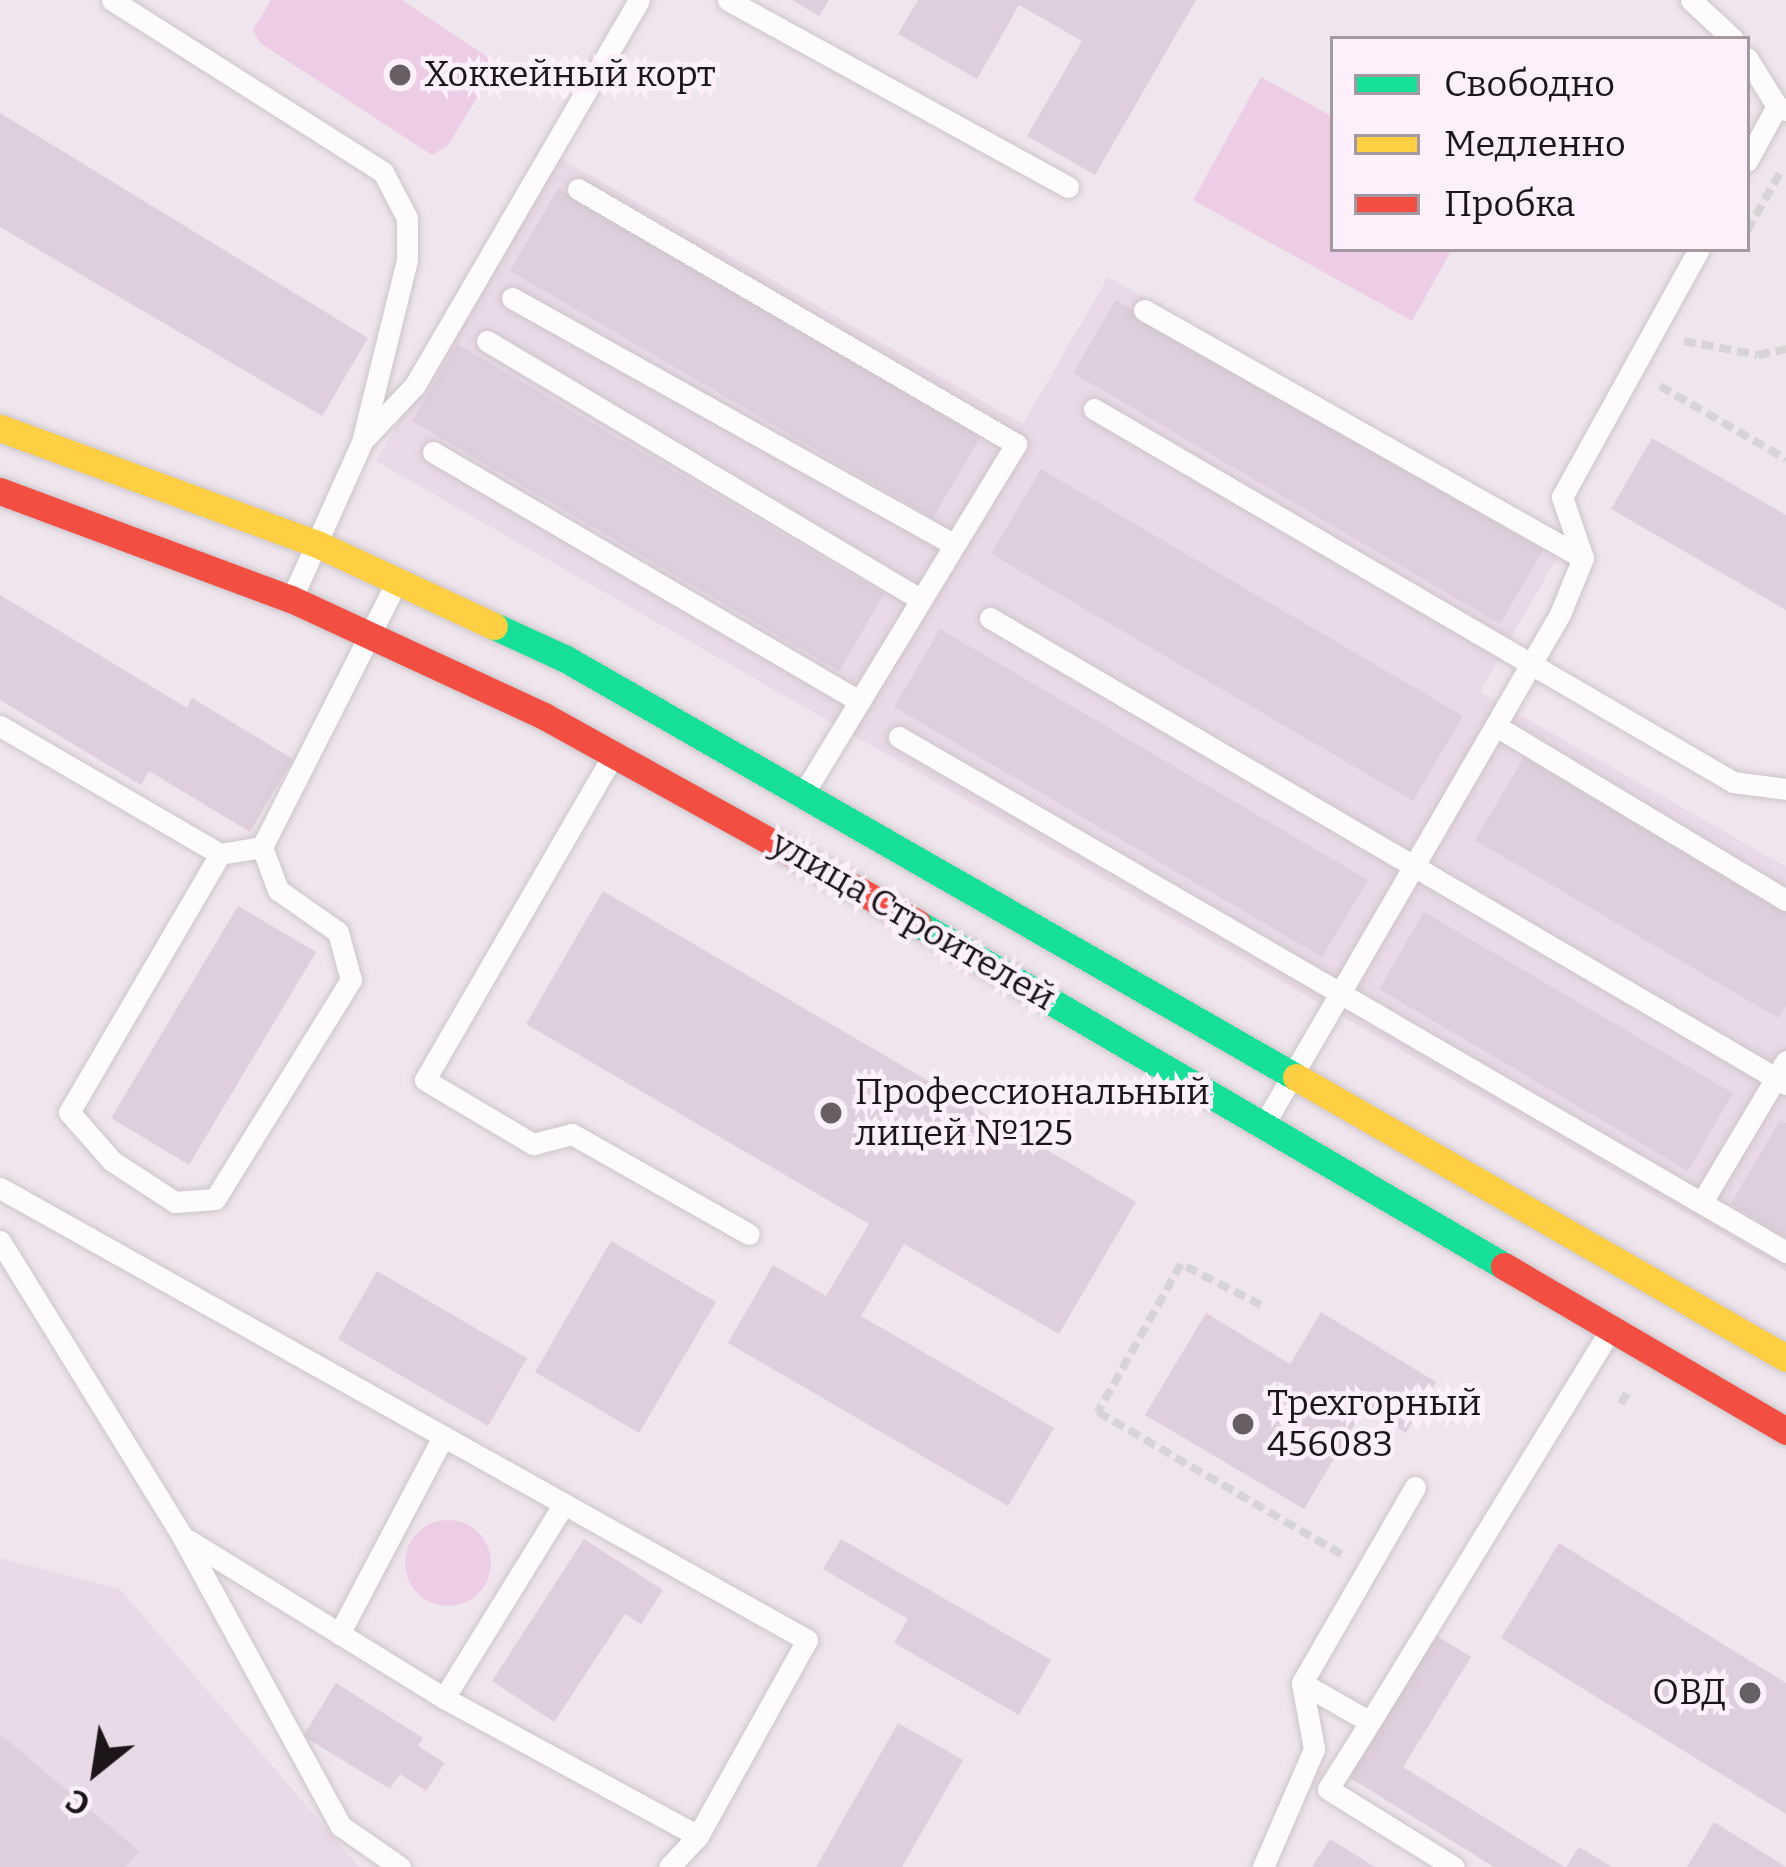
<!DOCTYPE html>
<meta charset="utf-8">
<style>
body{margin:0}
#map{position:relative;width:1786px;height:1867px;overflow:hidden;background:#efe6ed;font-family:Bitter,serif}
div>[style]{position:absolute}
.built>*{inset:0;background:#ead9e6}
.green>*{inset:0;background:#eccde5}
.round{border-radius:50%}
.building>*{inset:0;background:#dfcedb}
.path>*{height:8px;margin-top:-4px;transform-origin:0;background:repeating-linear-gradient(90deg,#d6d4d6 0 12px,transparent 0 18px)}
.roads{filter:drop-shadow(0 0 3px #ccc5ca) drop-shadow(0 0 3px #ccc5ca)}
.lane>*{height:21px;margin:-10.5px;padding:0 10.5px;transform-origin:10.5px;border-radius:10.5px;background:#fdfbfc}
.fast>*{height:27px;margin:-13.5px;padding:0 13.5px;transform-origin:13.5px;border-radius:13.5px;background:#16e098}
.slow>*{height:27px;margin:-13.5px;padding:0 13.5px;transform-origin:13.5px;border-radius:13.5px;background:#ffcf43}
.jam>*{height:27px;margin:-13.5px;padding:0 13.5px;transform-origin:13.5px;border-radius:13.5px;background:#f24e42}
.dots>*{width:33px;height:33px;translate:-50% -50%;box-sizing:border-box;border:6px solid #fef0fa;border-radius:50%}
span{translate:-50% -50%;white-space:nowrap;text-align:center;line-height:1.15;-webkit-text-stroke:9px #fef0fa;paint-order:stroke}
.poi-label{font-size:36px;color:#1c161a}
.left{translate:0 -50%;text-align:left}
.right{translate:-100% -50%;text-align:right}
.street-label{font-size:36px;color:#1c161a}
.legend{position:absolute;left:1330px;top:36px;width:420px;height:216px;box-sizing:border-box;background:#fef0fa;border:3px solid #a499a0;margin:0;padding:15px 21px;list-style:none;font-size:36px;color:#1c161a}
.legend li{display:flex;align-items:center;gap:24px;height:60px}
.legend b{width:60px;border:3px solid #a499a0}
.north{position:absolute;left:36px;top:1711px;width:120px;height:120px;-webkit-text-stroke:9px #fef0fa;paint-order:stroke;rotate:210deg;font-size:33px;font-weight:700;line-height:48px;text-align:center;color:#1c161a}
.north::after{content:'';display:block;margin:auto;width:42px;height:54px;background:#1c161a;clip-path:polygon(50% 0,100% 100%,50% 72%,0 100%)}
</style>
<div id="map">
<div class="built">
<i style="clip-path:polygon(553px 154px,1023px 424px,1108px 277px,1567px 540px,1480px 692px,1786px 867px,1786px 1271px,376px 461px)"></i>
<i style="clip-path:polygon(0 1558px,120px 1589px,359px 1867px,0 1867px)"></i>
</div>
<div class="green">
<i style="clip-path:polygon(271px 0,402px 0,486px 56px,494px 70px,448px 145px,432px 155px,260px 43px,253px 30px)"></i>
<i style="clip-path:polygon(1261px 77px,1333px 117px,1333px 249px,1452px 249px,1412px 321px,1193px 200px)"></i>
<i class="round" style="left:405px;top:1520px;width:86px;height:86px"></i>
</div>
<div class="building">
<i style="clip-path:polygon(792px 0,829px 0,819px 16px)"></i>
<i style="clip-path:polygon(918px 0,1196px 0,1095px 175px,1027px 136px,1082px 41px,1019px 5px,977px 79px,898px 34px)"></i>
<i style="clip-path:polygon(0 113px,368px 338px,322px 416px,0 227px)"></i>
<i style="clip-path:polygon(558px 188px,981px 436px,933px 518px,510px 271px)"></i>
<i style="clip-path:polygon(1116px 300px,1543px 550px,1500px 624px,1073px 373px)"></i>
<i style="clip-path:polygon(457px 344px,884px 594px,839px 671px,412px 421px)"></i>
<i style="clip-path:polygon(1652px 438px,1786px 515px,1786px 610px,1611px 509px)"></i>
<i style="clip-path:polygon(1041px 469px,1463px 716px,1413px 801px,991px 554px)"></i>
<i style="clip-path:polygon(0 595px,187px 708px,192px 698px,293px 759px,250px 832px,149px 771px,141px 785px,0 700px)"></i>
<i style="clip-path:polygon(940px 629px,1368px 880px,1322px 957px,894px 707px)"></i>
<i style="clip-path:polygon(1524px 757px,1786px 911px,1786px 1005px,1778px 1018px,1475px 840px)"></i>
<i style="clip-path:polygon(603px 891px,1136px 1202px,1059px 1334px,904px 1244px,861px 1316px,1054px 1428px,1008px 1506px,728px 1343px,773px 1265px,826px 1296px,869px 1224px,526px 1024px)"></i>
<i style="clip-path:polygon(238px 906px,316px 952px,189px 1165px,111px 1118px)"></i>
<i style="clip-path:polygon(1424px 912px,1733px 1093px,1688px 1171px,1379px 989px)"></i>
<i style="clip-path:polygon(1780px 1120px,1786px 1123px,1786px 1237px,1731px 1204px)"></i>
<i style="clip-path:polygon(611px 1241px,716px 1302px,639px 1433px,535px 1372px)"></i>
<i style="clip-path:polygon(377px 1271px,527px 1358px,488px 1426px,338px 1339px)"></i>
<i style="clip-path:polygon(1321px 1312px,1436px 1382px,1406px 1433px,1364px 1408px,1304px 1509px,1145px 1415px,1206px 1313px,1290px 1364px)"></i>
<i style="clip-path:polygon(584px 1539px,663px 1590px,641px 1624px,625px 1614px,554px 1722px,492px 1681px)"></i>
<i style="clip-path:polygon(841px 1539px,1051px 1660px,1019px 1715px,894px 1643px,908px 1619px,823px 1569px)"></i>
<i style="clip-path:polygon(1559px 1543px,1786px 1683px,1786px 1814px,1501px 1638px)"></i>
<i style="clip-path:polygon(1434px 1634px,1471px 1657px,1403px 1767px,1565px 1867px,1494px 1867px,1347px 1776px)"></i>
<i style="clip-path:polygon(336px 1683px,423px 1738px,418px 1746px,445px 1763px,426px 1791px,400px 1774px,390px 1789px,303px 1736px)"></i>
<i style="clip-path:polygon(898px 1723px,963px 1760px,902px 1867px,816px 1867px)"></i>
<i style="clip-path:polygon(0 1734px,139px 1851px,126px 1867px,0 1867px)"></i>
<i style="clip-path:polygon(1714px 1822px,1786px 1867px,1687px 1867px)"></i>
<i style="clip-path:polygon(1330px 1839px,1375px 1867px,1312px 1867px)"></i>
<i style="clip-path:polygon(1579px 1847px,1612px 1867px,1566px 1867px)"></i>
</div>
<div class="path">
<i style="left:1747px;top:231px;width:67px;rotate:-60.4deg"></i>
<i style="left:1684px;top:341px;width:75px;rotate:10.7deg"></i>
<i style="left:1758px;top:355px;width:29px;rotate:-12deg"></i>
<i style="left:1660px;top:386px;width:146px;rotate:30.1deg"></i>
<i style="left:1261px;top:1305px;width:90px;rotate:-152.9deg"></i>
<i style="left:1181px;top:1264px;width:170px;rotate:119.3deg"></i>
<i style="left:1098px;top:1412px;width:284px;rotate:30.3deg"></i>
<i style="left:1621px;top:1404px;width:17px;rotate:-62deg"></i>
</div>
<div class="roads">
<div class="lane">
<i style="left:112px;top:0;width:321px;rotate:32.4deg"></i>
<i style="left:383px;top:172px;width:52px;rotate:62.4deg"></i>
<i style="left:407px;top:218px;width:42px;rotate:90deg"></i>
<i style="left:407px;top:260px;width:187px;rotate:103.9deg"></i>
<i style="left:362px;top:442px;width:171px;rotate:114.2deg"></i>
<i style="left:728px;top:0;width:388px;rotate:28.8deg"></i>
<i style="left:1691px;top:0;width:57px;rotate:42.9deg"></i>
<i style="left:1747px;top:58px;width:57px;rotate:58deg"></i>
<i style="left:1747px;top:161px;width:63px;rotate:-61.4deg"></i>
<i style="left:1777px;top:106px;width:10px;rotate:24deg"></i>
<i style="left:578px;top:189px;width:507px;rotate:30.21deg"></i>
<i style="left:1016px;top:444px;width:405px;rotate:121.3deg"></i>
<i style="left:512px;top:298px;width:505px;rotate:29.15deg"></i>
<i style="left:1144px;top:310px;width:504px;rotate:29.46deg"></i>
<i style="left:487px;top:341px;width:504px;rotate:30.79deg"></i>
<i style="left:1094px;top:409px;width:740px;rotate:30.27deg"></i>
<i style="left:1733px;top:782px;width:53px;rotate:7.5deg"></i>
<i style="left:366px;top:437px;width:71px;rotate:-46.7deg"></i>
<i style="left:415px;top:385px;width:445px;rotate:-59.8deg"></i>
<i style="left:433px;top:452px;width:492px;rotate:30.3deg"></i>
<i style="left:990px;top:618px;width:922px;rotate:30.35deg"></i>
<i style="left:0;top:726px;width:255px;rotate:30.2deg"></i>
<i style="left:220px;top:854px;width:43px;rotate:-9.5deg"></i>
<i style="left:1496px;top:726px;width:338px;rotate:31deg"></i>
<i style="left:899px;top:737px;width:1026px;rotate:30.14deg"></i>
<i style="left:612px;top:757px;width:373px;rotate:120.1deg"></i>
<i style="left:425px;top:1080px;width:126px;rotate:30.7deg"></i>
<i style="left:533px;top:1144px;width:40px;rotate:-14.4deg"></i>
<i style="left:572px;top:1134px;width:203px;rotate:29.5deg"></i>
<i style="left:220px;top:854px;width:299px;rotate:120.3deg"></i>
<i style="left:69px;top:1112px;width:65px;rotate:48.7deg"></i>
<i style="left:112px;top:1161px;width:75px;rotate:33.1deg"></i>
<i style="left:175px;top:1202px;width:40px;rotate:-4.3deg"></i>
<i style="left:215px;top:1199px;width:258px;rotate:-58.2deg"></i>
<i style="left:351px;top:980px;width:50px;rotate:-105.2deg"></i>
<i style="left:338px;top:932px;width:73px;rotate:-145deg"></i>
<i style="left:278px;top:890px;width:46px;rotate:-110.4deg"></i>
<i style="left:262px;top:847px;width:298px;rotate:-63.1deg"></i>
<i style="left:1263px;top:1126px;width:592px;rotate:-59.88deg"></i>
<i style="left:1560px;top:614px;width:61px;rotate:-67.7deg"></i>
<i style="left:1583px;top:558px;width:65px;rotate:-109deg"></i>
<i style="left:1562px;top:497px;width:283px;rotate:-61.1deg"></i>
<i style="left:0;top:1188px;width:925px;rotate:29.25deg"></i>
<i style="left:807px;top:1640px;width:224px;rotate:119.1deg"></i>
<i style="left:698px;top:1836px;width:42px;rotate:133.1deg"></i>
<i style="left:1702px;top:1202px;width:164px;rotate:-59.2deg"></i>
<i style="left:0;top:1241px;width:347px;rotate:58.3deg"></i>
<i style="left:182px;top:1536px;width:331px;rotate:61.3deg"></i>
<i style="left:341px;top:1826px;width:72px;rotate:34.8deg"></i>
<i style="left:1415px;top:1487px;width:226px;rotate:120deg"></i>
<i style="left:1302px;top:1683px;width:78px;rotate:29.8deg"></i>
<i style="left:1370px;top:1722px;width:459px;rotate:-58.5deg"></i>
<i style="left:188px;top:1540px;width:301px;rotate:31.7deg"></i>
<i style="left:444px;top:1698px;width:289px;rotate:28.5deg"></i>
<i style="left:339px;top:1634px;width:223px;rotate:-62.2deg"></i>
<i style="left:444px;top:1698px;width:228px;rotate:-58.3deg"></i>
<i style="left:1370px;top:1722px;width:79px;rotate:122.1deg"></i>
<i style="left:1328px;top:1789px;width:148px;rotate:31.8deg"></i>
<i style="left:1263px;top:1867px;width:129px;rotate:-66.6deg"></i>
<i style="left:1314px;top:1749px;width:67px;rotate:-100.3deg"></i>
</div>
<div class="fast">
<i style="left:494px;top:626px;width:79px;rotate:24.6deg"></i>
<i style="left:566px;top:659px;width:841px;rotate:29.8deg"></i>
<i style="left:917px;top:923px;width:680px;rotate:30.3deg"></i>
</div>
<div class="slow">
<i style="left:0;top:428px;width:338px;rotate:20.1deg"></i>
<i style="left:317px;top:544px;width:195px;rotate:24.9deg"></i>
<i style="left:1296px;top:1077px;width:565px;rotate:29.83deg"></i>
</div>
<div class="jam">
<i style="left:0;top:491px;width:310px;rotate:20.4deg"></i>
<i style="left:291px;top:599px;width:279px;rotate:24.8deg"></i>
<i style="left:544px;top:716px;width:427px;rotate:29deg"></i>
<i style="left:1504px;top:1266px;width:327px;rotate:30.3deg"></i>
</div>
</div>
<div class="dots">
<i style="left:400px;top:75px;background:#665f64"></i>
<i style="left:831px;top:1113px;background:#665f64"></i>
<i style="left:1243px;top:1424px;background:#665f64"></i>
<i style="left:1750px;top:1693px;background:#665f64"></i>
</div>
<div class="poi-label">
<span class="left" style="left:424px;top:75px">Хоккейный корт</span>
<span class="left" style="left:855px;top:1113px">Профессиональный<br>лицей №125</span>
<span class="left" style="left:1267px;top:1424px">Трехгорный<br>456083</span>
<span class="right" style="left:1726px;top:1693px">ОВД</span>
</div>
<div class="street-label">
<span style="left:913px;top:921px;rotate:30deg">улица Строителей</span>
</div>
<ul class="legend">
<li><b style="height:15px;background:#16e098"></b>Свободно</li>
<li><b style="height:15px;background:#ffcf43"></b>Медленно</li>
<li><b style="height:15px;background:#f24e42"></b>Пробка</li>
</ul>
<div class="north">С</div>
</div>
